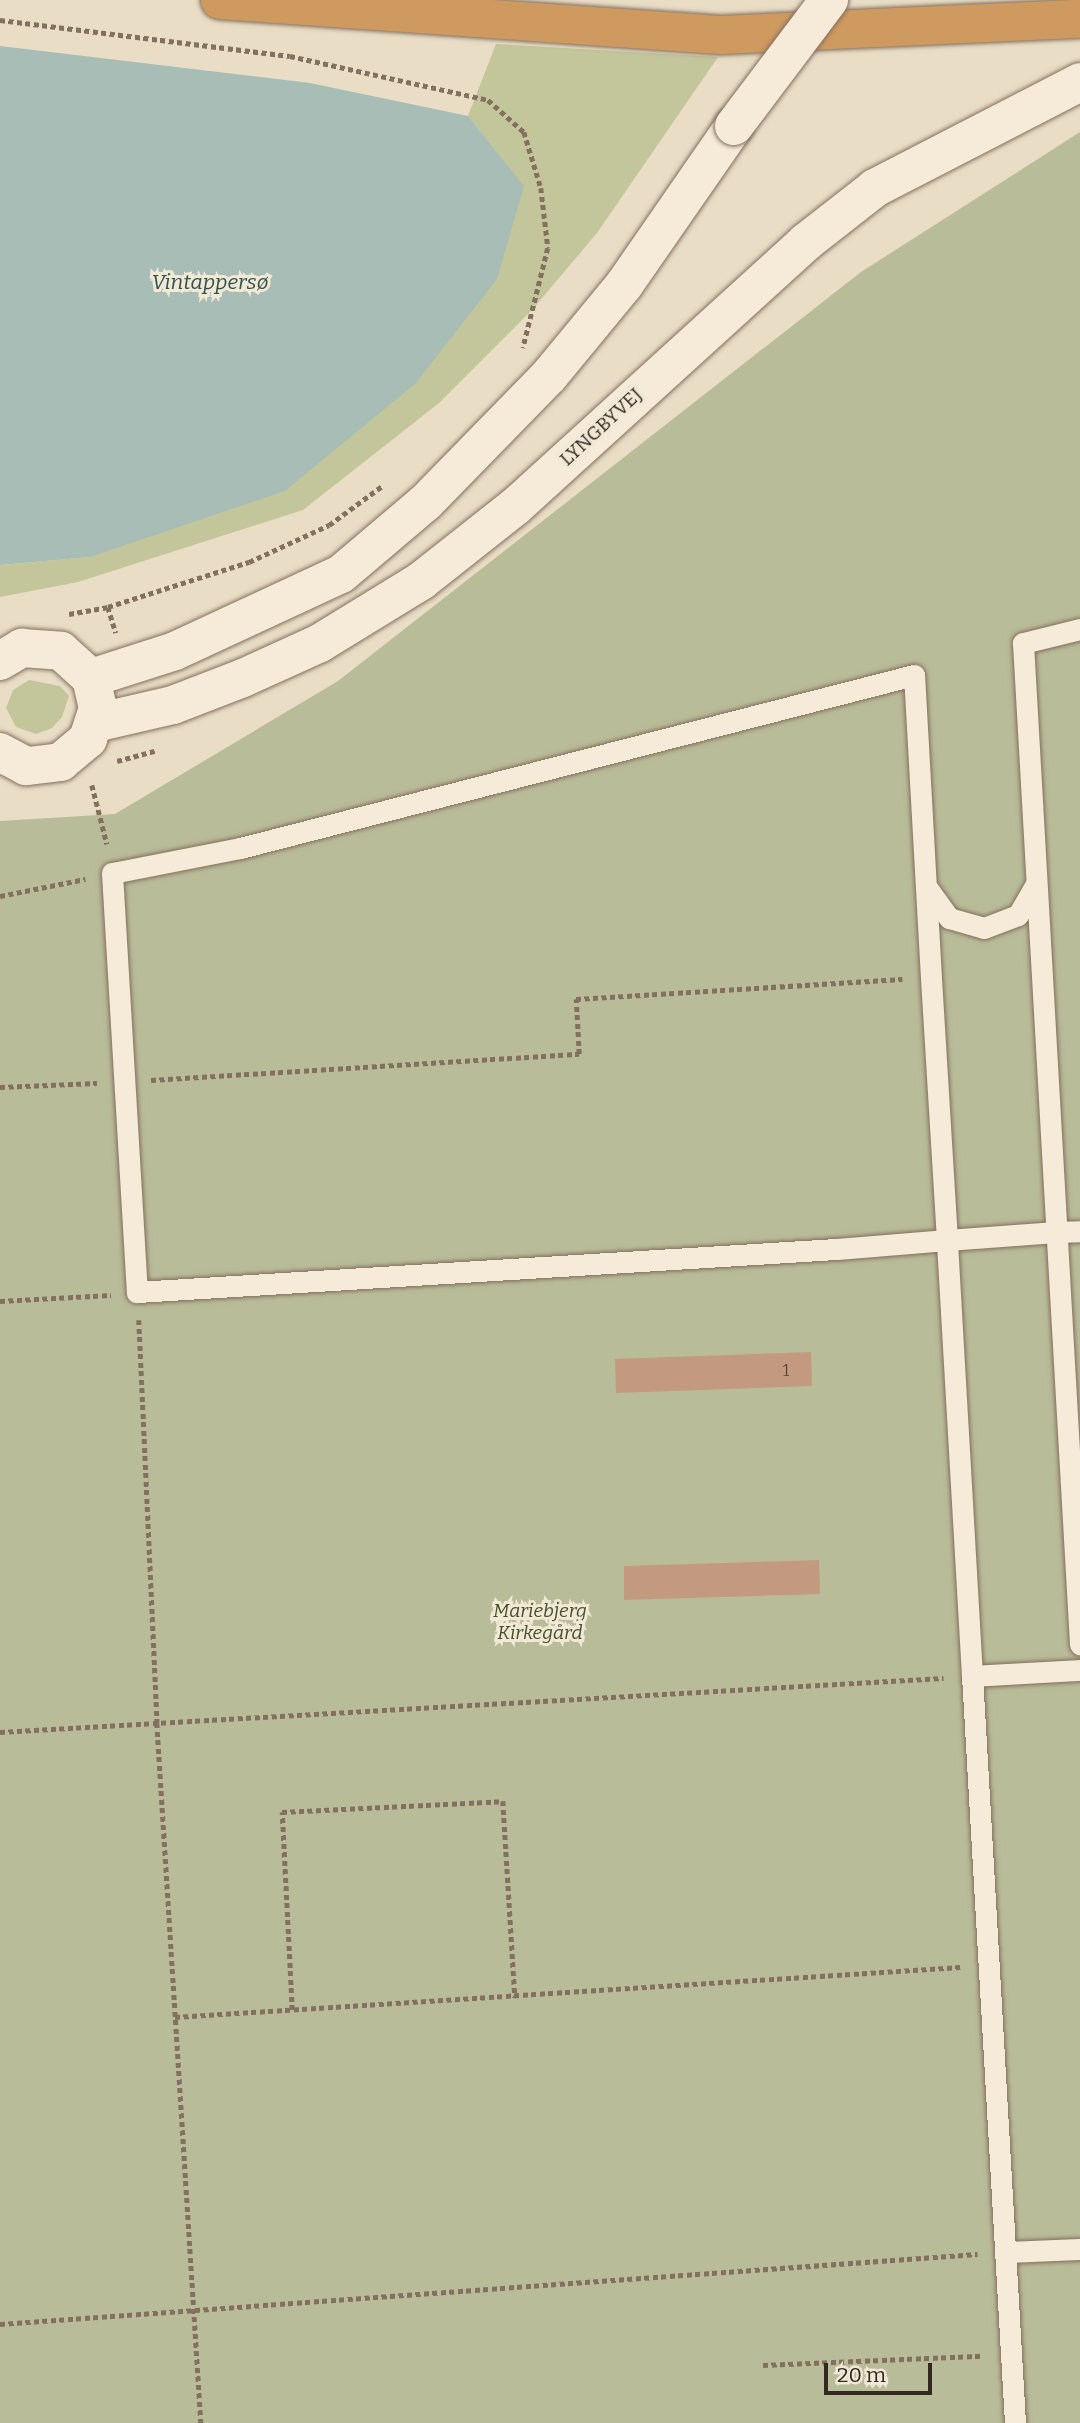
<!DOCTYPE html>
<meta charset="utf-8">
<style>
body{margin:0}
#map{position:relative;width:1080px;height:2423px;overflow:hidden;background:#e9ddc6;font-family:Bitter,serif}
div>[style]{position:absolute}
.green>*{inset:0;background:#c3c69b}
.cemetery>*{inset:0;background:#b9bc99}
.water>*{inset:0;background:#a7bdb6}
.building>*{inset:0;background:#c39a80}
.path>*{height:4.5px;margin-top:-2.25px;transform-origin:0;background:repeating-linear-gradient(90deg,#83705e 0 5px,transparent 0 8.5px)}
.roads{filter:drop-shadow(0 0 2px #83705e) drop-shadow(0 0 2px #83705e)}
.service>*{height:21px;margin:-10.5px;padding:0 10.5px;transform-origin:10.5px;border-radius:10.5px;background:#f5ebd8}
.tertiary>*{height:38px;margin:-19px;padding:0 19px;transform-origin:19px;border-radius:19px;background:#f5ebd8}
.motorway>*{height:38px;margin:-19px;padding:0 19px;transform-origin:19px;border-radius:19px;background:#cf9a60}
.bridges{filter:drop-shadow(0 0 2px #83705e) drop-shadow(0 0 2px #83705e)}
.tertiary-bridge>*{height:38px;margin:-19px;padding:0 19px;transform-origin:19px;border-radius:19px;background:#f5ebd8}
span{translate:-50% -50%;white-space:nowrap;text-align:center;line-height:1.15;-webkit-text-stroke:6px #f1e8d5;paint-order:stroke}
.number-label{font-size:16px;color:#584538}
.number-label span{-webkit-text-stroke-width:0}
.street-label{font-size:19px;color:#342920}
.park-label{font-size:19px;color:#464f29;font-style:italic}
.water-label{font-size:21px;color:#31534f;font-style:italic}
.scale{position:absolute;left:824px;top:2363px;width:108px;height:32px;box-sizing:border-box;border:4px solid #342920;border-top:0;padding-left:9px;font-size:21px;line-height:24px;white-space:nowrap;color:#342920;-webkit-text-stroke:5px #f1e8d5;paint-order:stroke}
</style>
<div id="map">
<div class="green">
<i style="clip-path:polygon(496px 44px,718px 57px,597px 233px,532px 310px,439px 403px,303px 510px,78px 582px,0 597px,0 565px,90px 557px,524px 187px,468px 116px)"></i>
<i style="clip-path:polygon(29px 680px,60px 686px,69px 696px,62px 717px,52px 728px,36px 734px,16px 727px,6px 708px,13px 690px)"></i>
</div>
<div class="cemetery">
<i style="clip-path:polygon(1080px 132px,1080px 2423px,0 2423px,0 821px,115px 814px,338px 681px,861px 272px)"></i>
</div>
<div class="water">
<i style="clip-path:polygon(0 46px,310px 83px,468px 116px,524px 186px,497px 279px,416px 383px,285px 491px,90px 557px,0 565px)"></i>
</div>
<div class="building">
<i style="clip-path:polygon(811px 1352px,812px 1386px,616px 1393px,615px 1359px)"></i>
<i style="clip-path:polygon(819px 1560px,820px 1594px,624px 1600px,624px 1566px)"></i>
</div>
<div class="path">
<i style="left:0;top:20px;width:292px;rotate:7.1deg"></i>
<i style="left:290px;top:56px;width:203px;rotate:12.5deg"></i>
<i style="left:488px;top:100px;width:48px;rotate:41.6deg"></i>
<i style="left:524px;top:132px;width:59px;rotate:73.1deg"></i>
<i style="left:541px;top:188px;width:60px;rotate:83.3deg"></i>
<i style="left:548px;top:248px;width:103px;rotate:104deg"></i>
<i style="left:108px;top:607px;width:27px;rotate:73deg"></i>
<i style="left:69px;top:614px;width:40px;rotate:-10deg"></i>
<i style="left:108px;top:607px;width:148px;rotate:-17.7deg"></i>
<i style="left:249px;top:562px;width:88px;rotate:-24.8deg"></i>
<i style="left:329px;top:525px;width:66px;rotate:-36.3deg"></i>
<i style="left:117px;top:761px;width:39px;rotate:-15deg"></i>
<i style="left:92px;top:785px;width:61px;rotate:75.7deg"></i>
<i style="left:0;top:896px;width:87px;rotate:-11.3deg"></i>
<i style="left:151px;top:1080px;width:429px;rotate:-3.5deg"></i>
<i style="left:579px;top:1054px;width:55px;rotate:-93.1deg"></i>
<i style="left:576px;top:999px;width:327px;rotate:-3.5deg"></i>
<i style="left:0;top:1087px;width:97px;rotate:-2.4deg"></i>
<i style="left:0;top:1301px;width:111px;rotate:-3.1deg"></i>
<i style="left:139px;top:1320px;width:403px;rotate:87.4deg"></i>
<i style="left:157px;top:1723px;width:701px;rotate:86.4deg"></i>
<i style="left:0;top:1732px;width:945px;rotate:-3.28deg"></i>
<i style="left:292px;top:2010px;width:198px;rotate:-92.9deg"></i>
<i style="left:282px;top:1812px;width:221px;rotate:-2.8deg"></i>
<i style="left:503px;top:1801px;width:197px;rotate:86.5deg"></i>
<i style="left:175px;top:2017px;width:787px;rotate:-3.64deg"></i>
<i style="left:0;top:2324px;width:980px;rotate:-4.1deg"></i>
<i style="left:763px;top:2365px;width:219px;rotate:-2.4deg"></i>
</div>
<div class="roads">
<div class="service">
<i style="left:1080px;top:629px;width:59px;rotate:166.2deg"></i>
<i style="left:1023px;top:643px;width:1003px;rotate:86.74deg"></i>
<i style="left:928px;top:889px;width:36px;rotate:54deg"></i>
<i style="left:949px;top:918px;width:36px;rotate:16deg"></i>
<i style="left:984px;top:928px;width:36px;rotate:-21deg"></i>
<i style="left:1018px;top:915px;width:36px;rotate:-60deg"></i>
<i style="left:972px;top:1676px;width:108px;rotate:-3.2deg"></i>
<i style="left:1006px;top:2252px;width:74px;rotate:-2.3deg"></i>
<i style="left:1015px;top:2423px;width:748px;rotate:-93.29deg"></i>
<i style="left:972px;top:1676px;width:437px;rotate:-93.3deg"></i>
<i style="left:947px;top:1240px;width:262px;rotate:-93.5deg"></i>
<i style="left:931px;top:978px;width:303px;rotate:-93.2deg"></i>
<i style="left:914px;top:675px;width:696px;rotate:165.6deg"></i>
<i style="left:240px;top:848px;width:130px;rotate:168.9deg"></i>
<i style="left:112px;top:873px;width:420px;rotate:86.6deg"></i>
<i style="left:137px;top:1292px;width:701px;rotate:-3.52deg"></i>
<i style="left:837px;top:1249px;width:110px;rotate:-4.7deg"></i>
<i style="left:947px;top:1240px;width:109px;rotate:-4.2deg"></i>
<i style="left:1056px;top:1232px;width:24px;rotate:-2deg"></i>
</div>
<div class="tertiary">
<i style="left:0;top:661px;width:26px;rotate:-31deg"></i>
<i style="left:22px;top:648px;width:39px;rotate:4deg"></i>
<i style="left:61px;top:651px;width:40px;rotate:42deg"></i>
<i style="left:91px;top:678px;width:31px;rotate:77deg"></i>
<i style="left:98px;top:708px;width:33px;rotate:108deg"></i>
<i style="left:88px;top:739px;width:35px;rotate:140deg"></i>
<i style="left:61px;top:762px;width:35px;rotate:173deg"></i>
<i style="left:26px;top:766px;width:30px;rotate:-152deg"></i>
<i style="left:91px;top:678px;width:88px;rotate:-17.8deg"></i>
<i style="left:175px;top:651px;width:183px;rotate:-24.9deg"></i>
<i style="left:341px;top:574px;width:111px;rotate:-40.3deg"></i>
<i style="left:426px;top:502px;width:176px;rotate:-45.7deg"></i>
<i style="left:549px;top:376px;width:118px;rotate:-50.5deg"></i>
<i style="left:624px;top:285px;width:193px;rotate:-55.3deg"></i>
<i style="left:95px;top:723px;width:80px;rotate:-13deg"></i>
<i style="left:173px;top:705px;width:75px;rotate:-21.1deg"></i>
<i style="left:243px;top:678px;width:85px;rotate:-24.4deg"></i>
<i style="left:320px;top:643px;width:119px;rotate:-31.5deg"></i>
<i style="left:421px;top:581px;width:121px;rotate:-38.3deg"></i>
<i style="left:516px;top:506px;width:392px;rotate:-42.3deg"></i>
<i style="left:806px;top:242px;width:88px;rotate:-38deg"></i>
<i style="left:875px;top:188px;width:231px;rotate:-27.3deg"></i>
</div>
<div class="motorway">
<i style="left:220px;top:0;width:502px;rotate:4deg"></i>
<i style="left:721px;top:35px;width:359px;rotate:-2.6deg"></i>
</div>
</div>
<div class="bridges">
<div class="tertiary-bridge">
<i style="left:734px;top:126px;width:158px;rotate:-53deg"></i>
</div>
</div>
<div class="number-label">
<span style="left:786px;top:1371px">1</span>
</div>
<div class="street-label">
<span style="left:601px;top:427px;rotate:-43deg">LYNGBYVEJ</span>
</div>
<div class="park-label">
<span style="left:540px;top:1622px">Mariebjerg<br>Kirkegård</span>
</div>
<div class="water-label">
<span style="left:210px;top:282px">Vintappersø</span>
</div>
<div class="scale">20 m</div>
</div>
